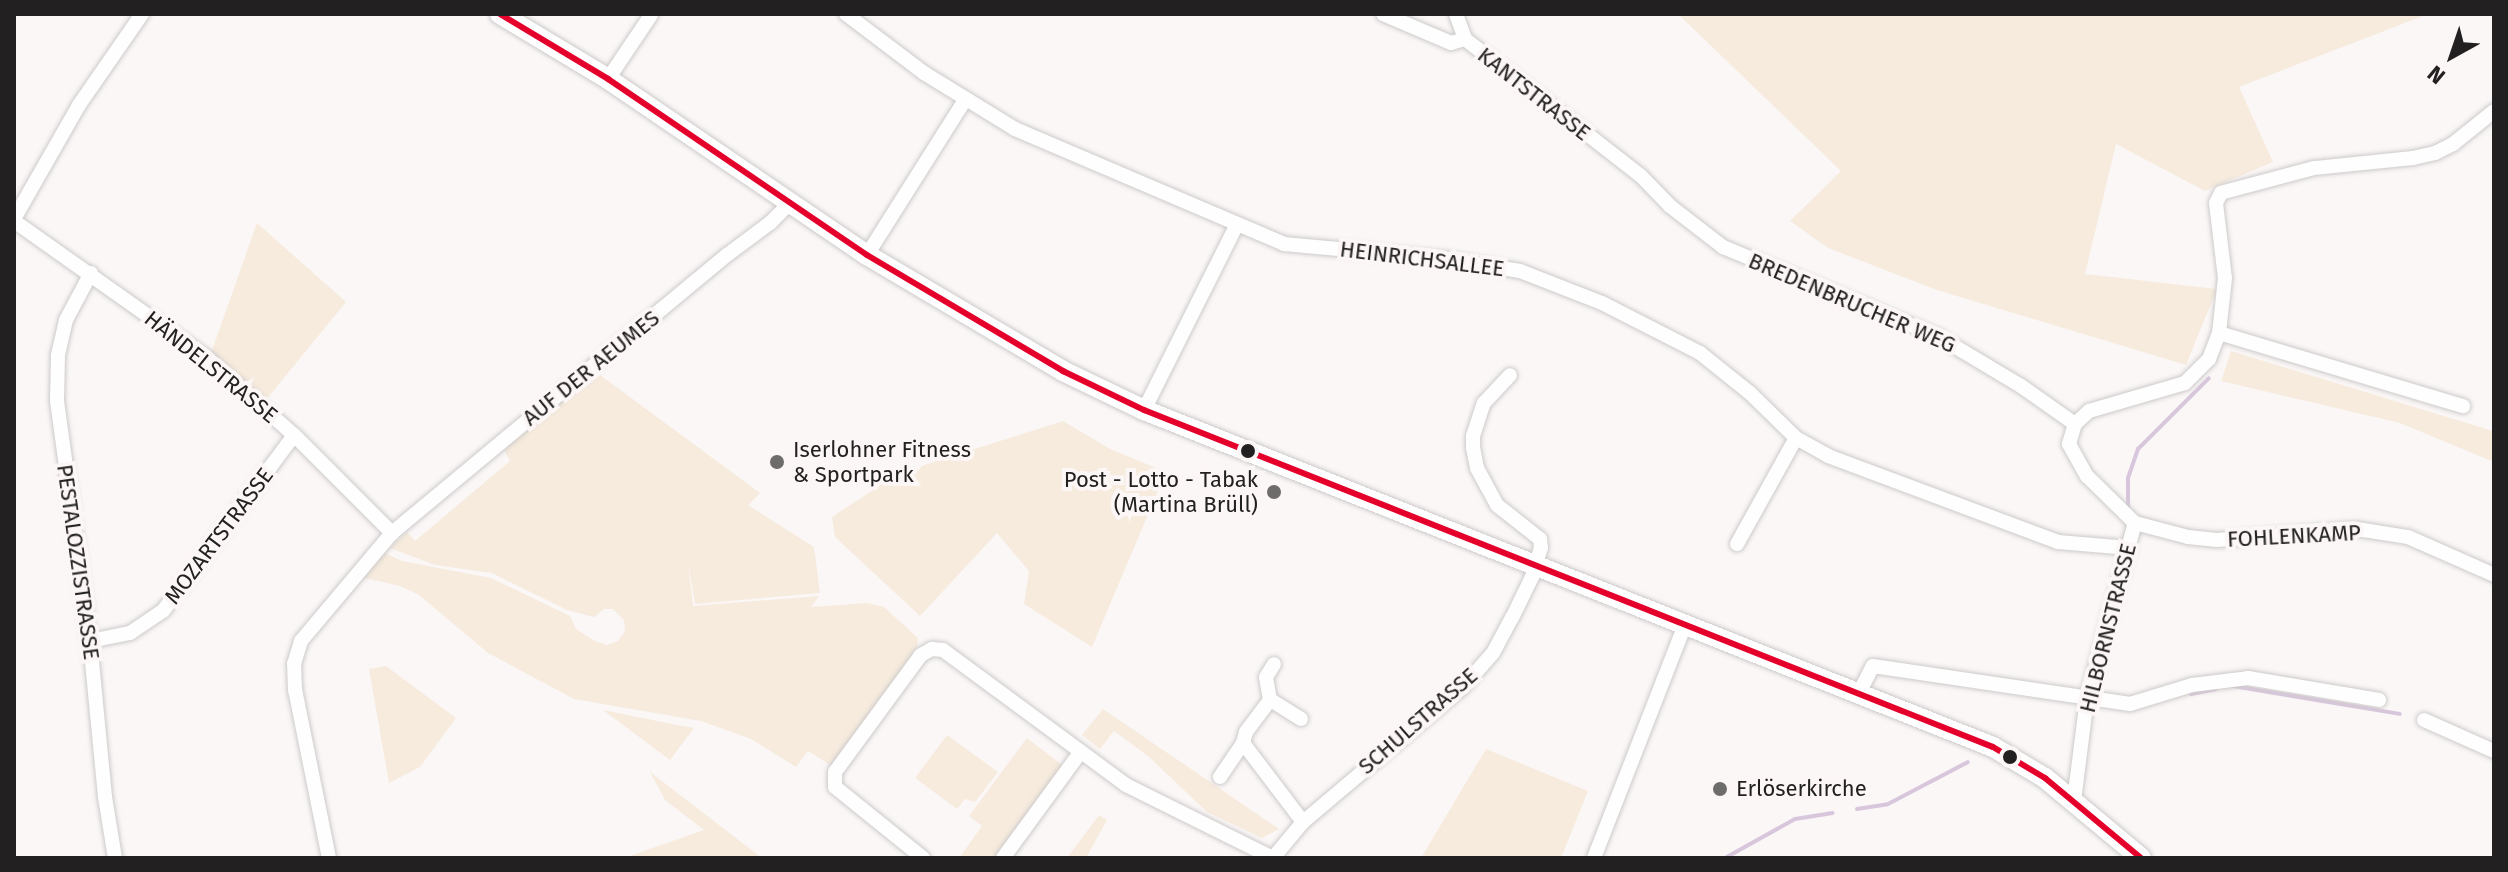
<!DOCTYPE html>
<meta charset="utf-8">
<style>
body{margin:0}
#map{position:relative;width:2508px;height:872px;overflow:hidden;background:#fbf7f7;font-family:"Fira Sans",sans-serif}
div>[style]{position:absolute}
.green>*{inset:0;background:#f6ebdd}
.stream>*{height:4px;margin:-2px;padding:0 2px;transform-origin:2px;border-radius:2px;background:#d8c7dc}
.roads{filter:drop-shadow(0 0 2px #cdcaca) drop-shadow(0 0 2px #cdcaca)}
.street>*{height:14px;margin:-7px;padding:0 7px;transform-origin:7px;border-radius:7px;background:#fefefe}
.secondary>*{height:20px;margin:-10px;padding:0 10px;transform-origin:10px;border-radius:10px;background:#fefefe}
.bus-1>*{height:6px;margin:-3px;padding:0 3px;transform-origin:3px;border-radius:3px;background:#e4002b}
.dots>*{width:22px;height:22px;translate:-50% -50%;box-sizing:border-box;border:4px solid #fcf6f6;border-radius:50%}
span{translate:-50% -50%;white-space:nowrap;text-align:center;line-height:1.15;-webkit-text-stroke:8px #fcf6f6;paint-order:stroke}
.street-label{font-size:22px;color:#222020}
.poi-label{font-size:22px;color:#222020}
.left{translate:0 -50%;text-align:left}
.right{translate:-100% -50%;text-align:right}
.frame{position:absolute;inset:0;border:16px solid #222020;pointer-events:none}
.north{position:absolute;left:2412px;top:16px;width:80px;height:80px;-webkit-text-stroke:6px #fcf6f6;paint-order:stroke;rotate:220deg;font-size:22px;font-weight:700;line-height:32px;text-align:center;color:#222020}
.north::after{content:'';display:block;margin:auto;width:28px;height:36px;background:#222020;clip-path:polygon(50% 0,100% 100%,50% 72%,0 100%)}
</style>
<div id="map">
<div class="green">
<i style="clip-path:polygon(1678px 14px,2446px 14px,2423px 16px,2239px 87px,2273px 162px,2205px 191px,2116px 144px,2085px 274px,2217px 289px,2186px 365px,1937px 290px,1828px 248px,1790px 221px,1841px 171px)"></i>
<i style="clip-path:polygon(257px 223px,346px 302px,265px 401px,210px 356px)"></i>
<i style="clip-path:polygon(2231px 351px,2493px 431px,2494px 462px,2400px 423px,2221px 381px)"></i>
<i style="clip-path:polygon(596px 372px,760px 493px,748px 505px,814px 547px,820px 593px,695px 604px,688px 561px,693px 606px,819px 596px,811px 607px,867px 603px,884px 607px,918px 638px,917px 648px,832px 766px,808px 751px,796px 767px,751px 739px,701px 721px,574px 699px,488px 653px,419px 595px,400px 586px,356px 576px,380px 551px,402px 561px,491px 578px,570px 616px,576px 629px,595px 641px,607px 645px,618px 641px,625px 631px,624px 620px,613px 609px,604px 609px,594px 617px,567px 610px,492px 573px,435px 565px,390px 548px,407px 532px,415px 541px,510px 461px,504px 450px)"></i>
<i style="clip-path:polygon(1063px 421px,1110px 449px,1166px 472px,1092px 647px,1024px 604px,1029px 571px,997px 533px,920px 616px,835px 537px,832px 517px,899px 473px)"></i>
<i style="clip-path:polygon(386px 666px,456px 718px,420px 767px,389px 783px,369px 669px)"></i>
<i style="clip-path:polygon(1103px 709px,1279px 829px,1262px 838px,1207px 812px,1148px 756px,1114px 731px,1100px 749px,1082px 735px)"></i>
<i style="clip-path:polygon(603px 710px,677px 725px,694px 728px,670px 760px)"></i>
<i style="clip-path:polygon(947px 735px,998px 772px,975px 802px,965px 799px,957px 809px,915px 778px)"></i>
<i style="clip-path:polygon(1027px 738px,1070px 771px,1003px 858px,959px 858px,982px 826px,969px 816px)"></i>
<i style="clip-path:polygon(1486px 749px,1588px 791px,1561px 858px,1421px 858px)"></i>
<i style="clip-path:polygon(650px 772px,667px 785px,762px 858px,624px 858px,704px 830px,665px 800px)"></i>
<i style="clip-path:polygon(1099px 815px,1107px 820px,1086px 858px,1067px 858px)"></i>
</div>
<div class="stream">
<i style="left:2128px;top:507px;width:29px;rotate:-90deg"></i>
<i style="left:2128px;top:478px;width:31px;rotate:-71deg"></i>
<i style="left:2138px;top:449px;width:100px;rotate:-45deg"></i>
<i style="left:2233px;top:686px;width:169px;rotate:9.5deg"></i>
<i style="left:2191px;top:694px;width:25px;rotate:-11deg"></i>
<i style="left:1857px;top:809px;width:31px;rotate:-9deg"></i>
<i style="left:1888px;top:804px;width:90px;rotate:-27.7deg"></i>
<i style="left:1725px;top:858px;width:80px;rotate:-29.1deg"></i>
<i style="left:1795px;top:819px;width:38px;rotate:-9deg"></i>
</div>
<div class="roads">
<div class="street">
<i style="left:846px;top:14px;width:98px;rotate:37.1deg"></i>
<i style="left:924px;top:73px;width:107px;rotate:31.6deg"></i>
<i style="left:1015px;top:129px;width:293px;rotate:23.1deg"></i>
<i style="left:1284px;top:244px;width:163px;rotate:5.3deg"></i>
<i style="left:1446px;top:259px;width:75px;rotate:9.2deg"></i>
<i style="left:1520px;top:271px;width:88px;rotate:21.3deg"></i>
<i style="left:1602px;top:303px;width:110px;rotate:27deg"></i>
<i style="left:1700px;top:353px;width:64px;rotate:38.7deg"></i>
<i style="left:1750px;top:393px;width:64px;rotate:44.4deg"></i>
<i style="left:1796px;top:438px;width:37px;rotate:29deg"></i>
<i style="left:1828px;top:456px;width:246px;rotate:20.5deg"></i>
<i style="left:2058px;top:542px;width:71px;rotate:4.8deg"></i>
<i style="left:1383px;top:14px;width:74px;rotate:23.1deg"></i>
<i style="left:1451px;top:43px;width:15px;rotate:-16deg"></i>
<i style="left:1456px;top:14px;width:27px;rotate:70deg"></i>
<i style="left:1465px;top:39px;width:223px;rotate:37.9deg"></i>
<i style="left:1641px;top:176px;width:42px;rotate:46deg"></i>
<i style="left:1670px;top:206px;width:67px;rotate:37.7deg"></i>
<i style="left:1723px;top:247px;width:234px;rotate:22.6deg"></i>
<i style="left:1939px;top:337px;width:96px;rotate:30.9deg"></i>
<i style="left:2021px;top:386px;width:66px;rotate:35.1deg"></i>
<i style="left:608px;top:79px;width:77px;rotate:-56.1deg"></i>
<i style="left:2494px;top:111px;width:53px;rotate:141.2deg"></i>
<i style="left:2453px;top:144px;width:20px;rotate:153deg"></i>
<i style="left:2435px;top:153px;width:23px;rotate:167deg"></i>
<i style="left:2413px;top:158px;width:100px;rotate:174.2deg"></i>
<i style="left:2314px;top:168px;width:96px;rotate:165deg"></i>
<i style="left:2221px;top:193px;width:11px;rotate:117deg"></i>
<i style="left:2216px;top:203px;width:76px;rotate:83.2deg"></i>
<i style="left:2225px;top:278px;width:55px;rotate:96.2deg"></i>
<i style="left:2219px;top:333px;width:28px;rotate:111deg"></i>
<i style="left:2209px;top:359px;width:34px;rotate:135deg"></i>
<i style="left:2185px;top:383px;width:100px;rotate:163.7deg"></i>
<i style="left:2089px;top:411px;width:19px;rotate:137deg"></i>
<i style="left:2075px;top:424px;width:21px;rotate:107deg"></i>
<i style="left:2069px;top:444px;width:37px;rotate:61deg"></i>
<i style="left:2087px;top:476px;width:67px;rotate:44.4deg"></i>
<i style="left:2135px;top:523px;width:55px;rotate:14.8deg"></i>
<i style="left:2188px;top:537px;width:29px;rotate:6deg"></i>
<i style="left:2217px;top:540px;width:140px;rotate:-4.5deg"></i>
<i style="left:2357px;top:529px;width:52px;rotate:8.9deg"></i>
<i style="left:2408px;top:537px;width:94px;rotate:23.8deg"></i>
<i style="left:14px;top:219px;width:131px;rotate:-60.3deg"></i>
<i style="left:79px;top:105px;width:111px;rotate:-55.3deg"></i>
<i style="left:14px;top:221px;width:235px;rotate:35.3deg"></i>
<i style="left:206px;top:357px;width:118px;rotate:41.6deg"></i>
<i style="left:294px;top:435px;width:139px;rotate:45deg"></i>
<i style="left:867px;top:255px;width:183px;rotate:-57.7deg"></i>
<i style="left:91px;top:273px;width:53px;rotate:118deg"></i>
<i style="left:66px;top:320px;width:37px;rotate:103deg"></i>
<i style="left:58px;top:356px;width:45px;rotate:91.3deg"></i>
<i style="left:57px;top:401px;width:242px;rotate:82.2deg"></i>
<i style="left:90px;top:641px;width:157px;rotate:84.5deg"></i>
<i style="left:105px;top:797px;width:62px;rotate:80.7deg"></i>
<i style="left:2219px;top:333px;width:255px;rotate:16.7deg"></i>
<i style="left:1144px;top:410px;width:208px;rotate:-63.4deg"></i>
<i style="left:1737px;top:544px;width:121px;rotate:-60.9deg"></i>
<i style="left:90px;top:641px;width:41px;rotate:-11.3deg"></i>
<i style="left:130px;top:633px;width:40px;rotate:-34deg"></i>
<i style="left:163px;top:611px;width:219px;rotate:-53.3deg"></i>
<i style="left:1859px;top:693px;width:30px;rotate:-63deg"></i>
<i style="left:1873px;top:666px;width:260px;rotate:8.4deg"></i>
<i style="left:2130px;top:704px;width:65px;rotate:-17deg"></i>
<i style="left:2192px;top:685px;width:56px;rotate:-7.1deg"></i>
<i style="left:2248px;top:678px;width:133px;rotate:9.5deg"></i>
<i style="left:1270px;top:700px;width:23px;rotate:-100deg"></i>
<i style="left:1266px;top:677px;width:15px;rotate:-58deg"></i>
<i style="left:1301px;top:719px;width:36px;rotate:-148deg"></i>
<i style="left:1270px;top:700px;width:40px;rotate:127deg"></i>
<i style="left:1246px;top:732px;width:11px;rotate:105deg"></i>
<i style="left:1243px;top:743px;width:99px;rotate:52.8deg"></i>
<i style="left:2424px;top:720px;width:77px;rotate:23.9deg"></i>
<i style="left:1220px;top:777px;width:41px;rotate:-55.9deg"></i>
<i style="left:2074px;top:801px;width:104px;rotate:-82.8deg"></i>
<i style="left:2087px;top:698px;width:181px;rotate:-74.7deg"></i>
<i style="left:329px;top:858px;width:171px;rotate:-101.4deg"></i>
<i style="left:295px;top:690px;width:26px;rotate:-92deg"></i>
<i style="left:294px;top:664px;width:24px;rotate:-73deg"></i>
<i style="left:301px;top:641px;width:141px;rotate:-49.9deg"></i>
<i style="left:392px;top:533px;width:435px;rotate:-39.7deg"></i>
<i style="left:727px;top:255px;width:54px;rotate:-36.7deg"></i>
<i style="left:770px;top:223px;width:27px;rotate:-45deg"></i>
<i style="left:923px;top:858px;width:113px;rotate:-141.1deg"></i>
<i style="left:835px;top:787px;width:15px;rotate:-90deg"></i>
<i style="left:835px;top:772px;width:145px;rotate:-53.7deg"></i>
<i style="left:921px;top:655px;width:13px;rotate:-29deg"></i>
<i style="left:932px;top:649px;width:11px;rotate:5deg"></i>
<i style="left:943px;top:650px;width:227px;rotate:36.4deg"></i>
<i style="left:1126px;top:785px;width:164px;rotate:26.4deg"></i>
<i style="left:1003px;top:858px;width:129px;rotate:-53.8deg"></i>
<i style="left:1273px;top:858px;width:47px;rotate:-50.2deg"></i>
<i style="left:1303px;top:822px;width:209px;rotate:-40.2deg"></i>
<i style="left:1463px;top:687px;width:45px;rotate:-48.6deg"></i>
<i style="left:1493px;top:653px;width:40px;rotate:-62deg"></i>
<i style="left:1512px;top:618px;width:46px;rotate:-64deg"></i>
<i style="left:1532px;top:577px;width:30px;rotate:-73deg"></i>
<i style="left:1541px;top:548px;width:9px;rotate:-96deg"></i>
<i style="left:1540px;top:539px;width:55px;rotate:-141.7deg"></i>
<i style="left:1497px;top:505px;width:42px;rotate:-118.4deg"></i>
<i style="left:1477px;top:468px;width:20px;rotate:-101deg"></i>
<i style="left:1473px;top:448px;width:12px;rotate:-90deg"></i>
<i style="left:1473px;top:436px;width:35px;rotate:-72deg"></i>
<i style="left:1484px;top:403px;width:38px;rotate:-47deg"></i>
<i style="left:1594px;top:858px;width:251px;rotate:-68.7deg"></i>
</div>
<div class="secondary">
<i style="left:500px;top:14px;width:126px;rotate:31deg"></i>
<i style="left:608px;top:79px;width:313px;rotate:34.2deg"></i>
<i style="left:867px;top:255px;width:228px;rotate:30.6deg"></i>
<i style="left:1063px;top:371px;width:90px;rotate:25.7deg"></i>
<i style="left:1144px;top:410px;width:913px;rotate:21.65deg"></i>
<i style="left:1993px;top:747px;width:61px;rotate:30.8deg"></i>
<i style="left:2045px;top:778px;width:125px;rotate:39.8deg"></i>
</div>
</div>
<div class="bus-1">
<i style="left:500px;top:14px;width:126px;rotate:31deg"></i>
<i style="left:608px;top:79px;width:313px;rotate:34.2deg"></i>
<i style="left:867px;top:255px;width:228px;rotate:30.6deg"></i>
<i style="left:1063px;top:371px;width:90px;rotate:25.7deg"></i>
<i style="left:1144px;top:410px;width:913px;rotate:21.65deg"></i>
<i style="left:1993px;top:747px;width:61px;rotate:30.8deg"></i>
<i style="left:2045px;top:778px;width:125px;rotate:39.8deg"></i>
</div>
<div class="dots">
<i style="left:1248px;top:451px;background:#222020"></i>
<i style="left:777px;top:462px;background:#6e6b6b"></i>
<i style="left:1274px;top:492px;background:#6e6b6b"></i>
<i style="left:2010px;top:757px;background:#222020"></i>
<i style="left:1720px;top:789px;background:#6e6b6b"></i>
</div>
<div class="street-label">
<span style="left:1534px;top:94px;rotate:38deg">KANTSTRASSE</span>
<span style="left:1422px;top:259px;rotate:7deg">HEINRICHSALLEE</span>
<span style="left:1852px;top:303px;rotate:23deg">BREDENBRUCHER WEG</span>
<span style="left:211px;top:367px;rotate:39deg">HÄNDELSTRASSE</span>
<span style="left:591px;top:368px;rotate:-39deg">AUF DER AEUMES</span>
<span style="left:219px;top:536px;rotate:-53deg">MOZARTSTRASSE</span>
<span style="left:2294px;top:536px;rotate:-3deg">FOHLENKAMP</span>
<span style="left:78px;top:562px;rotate:82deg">PESTALOZZISTRASSE</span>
<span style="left:2108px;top:628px;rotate:-76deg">HILBORNSTRASSE</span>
<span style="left:1418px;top:721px;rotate:-41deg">SCHULSTRASSE</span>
</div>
<div class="poi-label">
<span class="left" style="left:793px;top:462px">Iserlohner Fitness<br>&amp; Sportpark</span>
<span class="right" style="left:1258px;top:492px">Post - Lotto - Tabak<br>(Martina Brüll)</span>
<span class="left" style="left:1736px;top:789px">Erlöserkirche</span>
</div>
<div class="frame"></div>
<div class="north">N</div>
</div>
